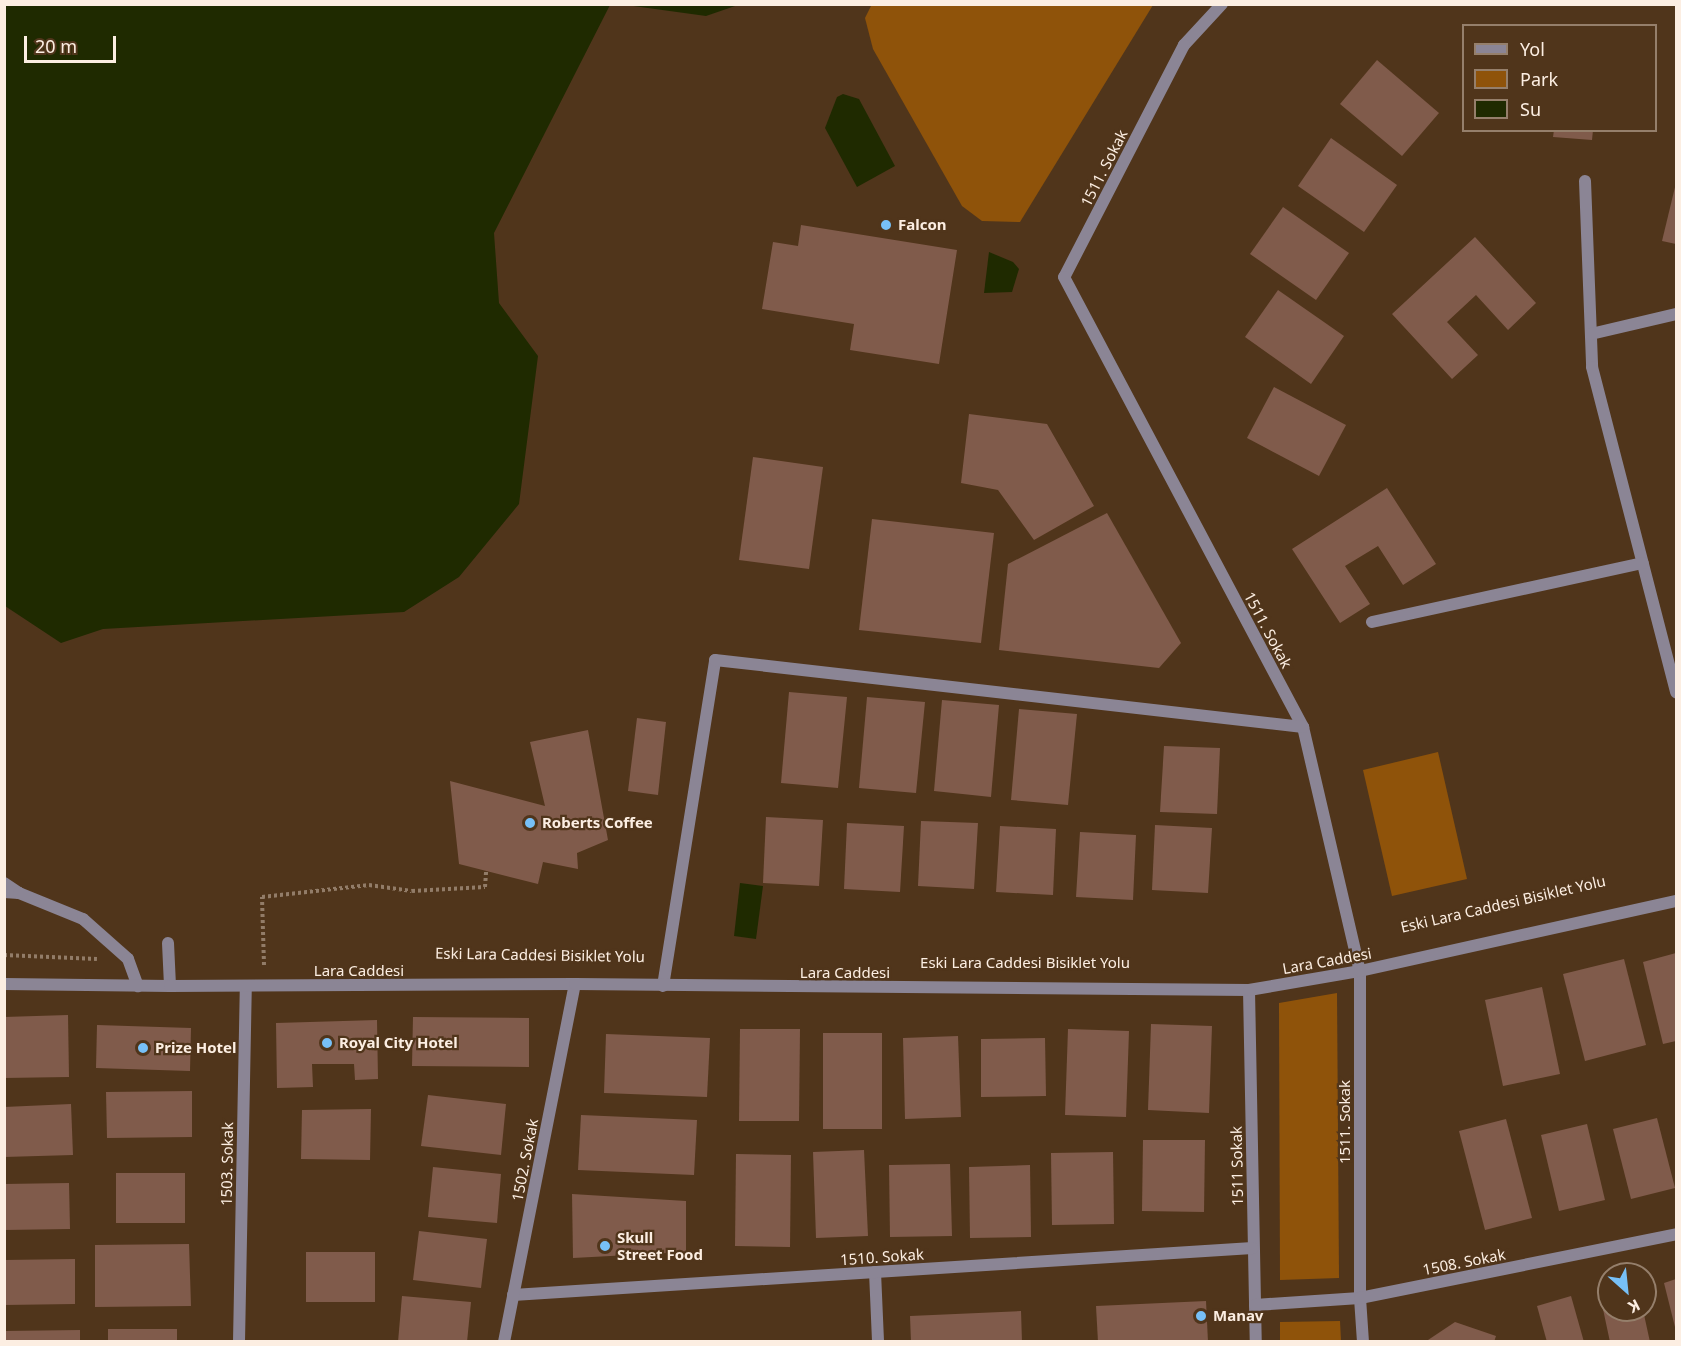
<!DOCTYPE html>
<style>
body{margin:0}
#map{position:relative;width:1681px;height:1346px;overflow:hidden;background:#50351b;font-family:"Noto Sans",sans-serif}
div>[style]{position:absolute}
.green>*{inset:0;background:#8f530a}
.water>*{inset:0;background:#1f2a00}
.building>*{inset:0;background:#805b4b}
.path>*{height:4px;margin-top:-2px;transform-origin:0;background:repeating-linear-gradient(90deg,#927c68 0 3px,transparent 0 6px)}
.service>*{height:12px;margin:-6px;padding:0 6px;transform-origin:6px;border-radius:6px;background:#8b8595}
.minor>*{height:12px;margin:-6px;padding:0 6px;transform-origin:6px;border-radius:6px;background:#8b8595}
.tertiary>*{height:12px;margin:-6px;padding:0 6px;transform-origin:6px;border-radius:6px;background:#8b8595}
.dots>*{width:16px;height:16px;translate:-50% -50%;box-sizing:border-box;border:3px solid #50351b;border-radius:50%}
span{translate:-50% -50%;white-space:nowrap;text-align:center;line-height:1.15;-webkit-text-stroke:4.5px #50351b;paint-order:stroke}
.street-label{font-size:15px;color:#fceee2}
.poi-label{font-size:15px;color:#fceee2;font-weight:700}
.left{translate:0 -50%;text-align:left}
.frame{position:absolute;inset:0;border:6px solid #fceee2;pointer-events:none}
.legend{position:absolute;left:1462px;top:24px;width:195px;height:108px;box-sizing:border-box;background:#50351b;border:2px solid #957f6b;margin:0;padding:8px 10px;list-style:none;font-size:18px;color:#fceee2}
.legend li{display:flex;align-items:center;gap:12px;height:30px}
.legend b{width:30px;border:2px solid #957f6b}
.north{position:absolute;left:1597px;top:1262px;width:60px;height:60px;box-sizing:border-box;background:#50351b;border:2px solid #957f6b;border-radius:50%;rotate:153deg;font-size:16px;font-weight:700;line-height:24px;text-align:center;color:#fceee2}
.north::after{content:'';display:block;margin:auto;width:21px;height:27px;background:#77c0f7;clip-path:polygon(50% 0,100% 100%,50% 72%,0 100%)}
.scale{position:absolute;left:24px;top:36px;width:92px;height:27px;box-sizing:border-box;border:3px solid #fceee2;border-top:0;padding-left:8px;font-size:18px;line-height:21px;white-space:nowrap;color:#fceee2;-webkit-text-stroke:4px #50351b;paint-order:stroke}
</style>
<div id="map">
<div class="green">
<i style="clip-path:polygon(872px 4px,1153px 4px,1153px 5px,1020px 222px,982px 221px,962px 206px,873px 49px,865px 18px)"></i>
<i style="clip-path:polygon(1438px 752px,1467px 879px,1392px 896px,1363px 770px)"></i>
<i style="clip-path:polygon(1337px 993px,1339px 1278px,1280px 1280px,1279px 1003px)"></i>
<i style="clip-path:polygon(1340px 1321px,1341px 1341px,1280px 1341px,1280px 1322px)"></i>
</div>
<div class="water">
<i style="clip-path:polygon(4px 5px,610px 5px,494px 233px,499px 303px,538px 356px,519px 504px,459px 577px,404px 612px,103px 629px,61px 643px,5px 606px)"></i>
<i style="clip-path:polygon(626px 5px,738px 5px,706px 16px)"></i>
<i style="clip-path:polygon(843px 94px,859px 99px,895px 166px,857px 187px,825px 128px,837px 97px)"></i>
<i style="clip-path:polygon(989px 252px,1013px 262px,1019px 269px,1012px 292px,984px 293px)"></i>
<i style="clip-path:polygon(740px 883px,763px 886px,756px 939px,734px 936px)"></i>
</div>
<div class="building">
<i style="clip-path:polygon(1377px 60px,1439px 113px,1402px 156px,1340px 104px)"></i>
<i style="clip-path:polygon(1554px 130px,1593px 130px,1592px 140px,1553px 137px)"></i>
<i style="clip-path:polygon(1331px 138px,1397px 185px,1364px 232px,1298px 186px)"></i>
<i style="clip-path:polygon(1676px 183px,1676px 244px,1662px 241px)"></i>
<i style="clip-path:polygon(1283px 207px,1349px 253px,1316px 300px,1250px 254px)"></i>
<i style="clip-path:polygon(801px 225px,957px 250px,939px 364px,850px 350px,854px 324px,762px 309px,773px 242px,798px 246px)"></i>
<i style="clip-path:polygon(1475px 237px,1536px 303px,1508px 330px,1476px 295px,1447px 322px,1478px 355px,1452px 379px,1392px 314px)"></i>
<i style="clip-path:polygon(1278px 290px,1344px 336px,1311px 384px,1245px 337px)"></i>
<i style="clip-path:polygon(1274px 387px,1346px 425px,1319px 476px,1247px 438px)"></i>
<i style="clip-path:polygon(969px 414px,1047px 424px,1094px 506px,1034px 540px,998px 490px,961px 483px)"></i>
<i style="clip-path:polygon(753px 457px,823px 467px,809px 569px,739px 560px)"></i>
<i style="clip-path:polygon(1387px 488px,1436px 564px,1403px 585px,1378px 546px,1345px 566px,1370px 604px,1340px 623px,1292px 549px)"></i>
<i style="clip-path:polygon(1107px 513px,1181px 643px,1159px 668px,999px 650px,1008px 564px)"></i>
<i style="clip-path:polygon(872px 519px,994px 533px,981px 643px,859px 630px)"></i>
<i style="clip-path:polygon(789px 692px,847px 697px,838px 788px,781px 783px)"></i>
<i style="clip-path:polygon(867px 697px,925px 702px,916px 793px,859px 788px)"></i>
<i style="clip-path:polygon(942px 700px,999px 705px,991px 797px,934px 791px)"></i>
<i style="clip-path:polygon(1019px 709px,1077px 714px,1068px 805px,1011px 800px)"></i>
<i style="clip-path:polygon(637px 718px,666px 722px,658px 795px,628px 791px)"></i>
<i style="clip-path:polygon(588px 730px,608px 840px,577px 853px,578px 869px,543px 862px,538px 884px,459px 864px,450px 781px,545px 806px,530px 742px)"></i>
<i style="clip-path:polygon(1164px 746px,1220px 748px,1217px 814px,1160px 812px)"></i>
<i style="clip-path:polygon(766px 817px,823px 820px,819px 886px,763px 883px)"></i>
<i style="clip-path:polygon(921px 821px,978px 823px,974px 889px,918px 886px)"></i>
<i style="clip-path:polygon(847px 823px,904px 826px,900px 892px,844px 889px)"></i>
<i style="clip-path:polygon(1155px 825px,1212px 828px,1208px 893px,1152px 890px)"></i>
<i style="clip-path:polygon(1000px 826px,1056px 829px,1053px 895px,996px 892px)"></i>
<i style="clip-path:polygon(1080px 832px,1136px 835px,1133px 900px,1076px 897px)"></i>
<i style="clip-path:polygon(1676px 953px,1676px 1041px,1663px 1044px,1643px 962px)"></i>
<i style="clip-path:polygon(1624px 959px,1646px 1045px,1585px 1061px,1563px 974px)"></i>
<i style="clip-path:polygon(1542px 987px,1560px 1074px,1503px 1086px,1485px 1000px)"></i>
<i style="clip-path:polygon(68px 1015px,69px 1077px,4px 1078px,4px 1017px)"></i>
<i style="clip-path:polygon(413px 1017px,529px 1018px,529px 1067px,412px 1066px)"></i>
<i style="clip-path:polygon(377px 1020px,378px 1079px,355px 1080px,354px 1064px,312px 1064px,313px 1087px,277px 1088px,276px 1023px)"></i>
<i style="clip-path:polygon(1151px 1024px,1212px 1026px,1209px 1113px,1148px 1110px)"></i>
<i style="clip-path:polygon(97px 1025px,191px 1028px,190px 1071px,96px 1068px)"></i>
<i style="clip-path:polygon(740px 1029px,800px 1029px,799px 1121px,739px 1121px)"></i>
<i style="clip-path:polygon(1068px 1029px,1129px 1031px,1126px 1117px,1065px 1115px)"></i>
<i style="clip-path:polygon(823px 1033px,882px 1033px,882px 1129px,823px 1129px)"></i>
<i style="clip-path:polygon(606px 1034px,710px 1038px,707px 1097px,604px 1093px)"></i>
<i style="clip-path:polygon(958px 1036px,961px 1117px,905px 1119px,903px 1038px)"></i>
<i style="clip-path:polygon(1045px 1038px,1046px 1096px,981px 1097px,981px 1039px)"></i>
<i style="clip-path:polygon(192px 1091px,192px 1137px,107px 1138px,106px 1092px)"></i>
<i style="clip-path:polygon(428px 1095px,506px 1104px,501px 1155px,421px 1146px)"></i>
<i style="clip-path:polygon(71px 1104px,73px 1155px,4px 1157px,4px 1107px)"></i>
<i style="clip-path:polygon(371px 1109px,370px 1160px,301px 1159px,302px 1110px)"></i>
<i style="clip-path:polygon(581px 1115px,697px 1120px,694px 1175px,578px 1170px)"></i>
<i style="clip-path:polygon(1657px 1118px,1675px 1188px,1631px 1199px,1613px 1129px)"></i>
<i style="clip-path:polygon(1506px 1119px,1532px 1218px,1485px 1230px,1459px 1131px)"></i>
<i style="clip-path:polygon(1587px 1124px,1605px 1200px,1559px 1211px,1541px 1135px)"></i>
<i style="clip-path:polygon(1143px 1140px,1205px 1140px,1204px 1212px,1142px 1211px)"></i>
<i style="clip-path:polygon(864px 1150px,868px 1236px,816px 1238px,813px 1152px)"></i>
<i style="clip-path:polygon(1113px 1152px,1114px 1224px,1052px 1225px,1051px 1153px)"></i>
<i style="clip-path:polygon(736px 1154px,791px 1155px,790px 1247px,735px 1246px)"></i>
<i style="clip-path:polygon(950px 1164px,952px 1236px,890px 1237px,889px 1165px)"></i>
<i style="clip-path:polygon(1030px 1165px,1031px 1237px,970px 1238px,969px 1167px)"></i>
<i style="clip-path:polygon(433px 1167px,501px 1174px,497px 1223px,428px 1217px)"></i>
<i style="clip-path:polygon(116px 1173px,185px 1173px,185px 1223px,116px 1223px)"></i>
<i style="clip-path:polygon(69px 1183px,70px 1229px,4px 1230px,4px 1184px)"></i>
<i style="clip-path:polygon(572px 1194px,686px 1201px,686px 1252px,573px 1258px)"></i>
<i style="clip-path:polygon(419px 1231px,487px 1239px,481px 1288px,413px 1280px)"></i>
<i style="clip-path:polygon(189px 1244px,191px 1306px,95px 1307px,95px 1245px)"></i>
<i style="clip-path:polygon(306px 1252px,375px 1252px,375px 1302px,306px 1302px)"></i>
<i style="clip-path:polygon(75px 1259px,75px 1304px,4px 1305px,4px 1260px)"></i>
<i style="clip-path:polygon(1676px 1279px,1676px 1331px,1664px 1283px)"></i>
<i style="clip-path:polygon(1609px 1293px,1609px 1310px,1643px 1310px,1650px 1342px,1610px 1342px,1600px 1295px)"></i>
<i style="clip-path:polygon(402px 1296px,471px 1302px,467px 1342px,398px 1342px)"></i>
<i style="clip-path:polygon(1571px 1296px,1584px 1342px,1547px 1342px,1537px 1306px)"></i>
<i style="clip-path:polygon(1206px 1301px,1208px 1342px,1098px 1342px,1096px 1306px)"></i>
<i style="clip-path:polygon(1021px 1311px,1022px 1342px,911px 1342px,910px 1316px)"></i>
<i style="clip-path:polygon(1455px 1322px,1496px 1336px,1494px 1342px,1425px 1342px)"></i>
<i style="clip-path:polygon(108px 1329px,177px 1329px,177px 1342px,108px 1342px)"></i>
<i style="clip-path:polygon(80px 1330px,80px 1342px,4px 1342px,4px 1331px)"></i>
</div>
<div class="path">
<i style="left:4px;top:955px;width:93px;rotate:2.5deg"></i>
<i style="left:264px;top:965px;width:68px;rotate:-91.7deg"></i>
<i style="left:262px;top:897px;width:108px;rotate:-6.4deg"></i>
<i style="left:369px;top:885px;width:43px;rotate:7.9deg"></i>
<i style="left:412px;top:891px;width:73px;rotate:-3.1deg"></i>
<i style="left:485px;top:887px;width:16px;rotate:-86deg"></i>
</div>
<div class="service">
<i style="left:1585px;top:181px;width:186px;rotate:87.8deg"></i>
<i style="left:1592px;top:367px;width:336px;rotate:75.5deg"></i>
<i style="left:1591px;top:334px;width:87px;rotate:-13.2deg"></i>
<i style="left:1372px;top:622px;width:277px;rotate:-12.3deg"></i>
<i style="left:4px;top:883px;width:18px;rotate:34deg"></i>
<i style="left:168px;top:943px;width:43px;rotate:87.3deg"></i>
</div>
<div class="minor">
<i style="left:1222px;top:4px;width:56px;rotate:132.8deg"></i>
<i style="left:1184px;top:45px;width:261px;rotate:117.3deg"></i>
<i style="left:1064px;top:277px;width:510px;rotate:62.03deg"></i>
<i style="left:1303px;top:727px;width:251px;rotate:76.9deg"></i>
<i style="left:1360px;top:971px;width:327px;rotate:90deg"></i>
<i style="left:1360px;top:1298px;width:44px;rotate:86.1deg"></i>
<i style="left:4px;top:892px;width:15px;rotate:4deg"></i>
<i style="left:19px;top:893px;width:69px;rotate:22.1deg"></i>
<i style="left:83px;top:919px;width:60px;rotate:41.6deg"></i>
<i style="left:128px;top:959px;width:29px;rotate:70deg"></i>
<i style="left:663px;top:986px;width:330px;rotate:-80.9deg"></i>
<i style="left:715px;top:660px;width:592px;rotate:6.5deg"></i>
<i style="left:1249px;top:990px;width:352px;rotate:88.9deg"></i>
<i style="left:875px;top:1272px;width:70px;rotate:87.5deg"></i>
<i style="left:513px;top:1295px;width:741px;rotate:-3.63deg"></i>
<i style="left:1255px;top:1305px;width:105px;rotate:-3.8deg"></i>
<i style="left:1360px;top:1298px;width:322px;rotate:-11.4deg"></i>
<i style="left:239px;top:1342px;width:356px;rotate:-88.9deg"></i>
<i style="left:504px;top:1342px;width:365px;rotate:-78.8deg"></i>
</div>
<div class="tertiary">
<i style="left:4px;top:984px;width:166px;rotate:0.7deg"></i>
<i style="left:170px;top:986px;width:405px;rotate:-0.3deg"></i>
<i style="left:575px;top:984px;width:674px;rotate:0.51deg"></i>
<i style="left:1249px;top:990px;width:113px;rotate:-9.7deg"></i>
<i style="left:1360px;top:971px;width:324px;rotate:-12.5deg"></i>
</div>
<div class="dots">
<i style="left:886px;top:225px;background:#77c0f7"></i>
<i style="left:530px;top:823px;background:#77c0f7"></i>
<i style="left:327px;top:1043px;background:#77c0f7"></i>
<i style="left:143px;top:1048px;background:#77c0f7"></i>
<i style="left:605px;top:1246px;background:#77c0f7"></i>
<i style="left:1201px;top:1316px;background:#77c0f7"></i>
</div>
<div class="street-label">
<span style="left:1104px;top:168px;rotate:-63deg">1511. Sokak</span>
<span style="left:1268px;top:630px;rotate:62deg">1511. Sokak</span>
<span style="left:1503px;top:904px;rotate:-13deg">Eski Lara Caddesi Bisiklet Yolu</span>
<span style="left:540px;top:955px;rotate:1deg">Eski Lara Caddesi Bisiklet Yolu</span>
<span style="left:1327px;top:961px;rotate:-10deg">Lara Caddesi</span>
<span style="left:1025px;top:963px">Eski Lara Caddesi Bisiklet Yolu</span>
<span style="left:359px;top:971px">Lara Caddesi</span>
<span style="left:845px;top:973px">Lara Caddesi</span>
<span style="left:1345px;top:1122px;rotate:-90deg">1511. Sokak</span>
<span style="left:525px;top:1160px;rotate:-79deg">1502. Sokak</span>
<span style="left:227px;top:1164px;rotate:-89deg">1503. Sokak</span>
<span style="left:1237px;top:1166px;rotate:-91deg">1511 Sokak</span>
<span style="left:882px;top:1257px;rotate:-4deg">1510. Sokak</span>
<span style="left:1464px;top:1262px;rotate:-11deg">1508. Sokak</span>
</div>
<div class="poi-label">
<span class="left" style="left:898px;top:225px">Falcon</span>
<span class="left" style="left:542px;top:823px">Roberts Coffee</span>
<span class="left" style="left:339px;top:1043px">Royal City Hotel</span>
<span class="left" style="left:155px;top:1048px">Prize Hotel</span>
<span class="left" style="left:617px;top:1246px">Skull<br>Street Food</span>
<span class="left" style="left:1213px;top:1316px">Manav</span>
</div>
<div class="frame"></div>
<ul class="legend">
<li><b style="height:8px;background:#8b8595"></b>Yol</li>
<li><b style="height:16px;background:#8f530a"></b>Park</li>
<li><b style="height:16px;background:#1f2a00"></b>Su</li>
</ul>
<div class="north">K</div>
<div class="scale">20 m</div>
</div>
